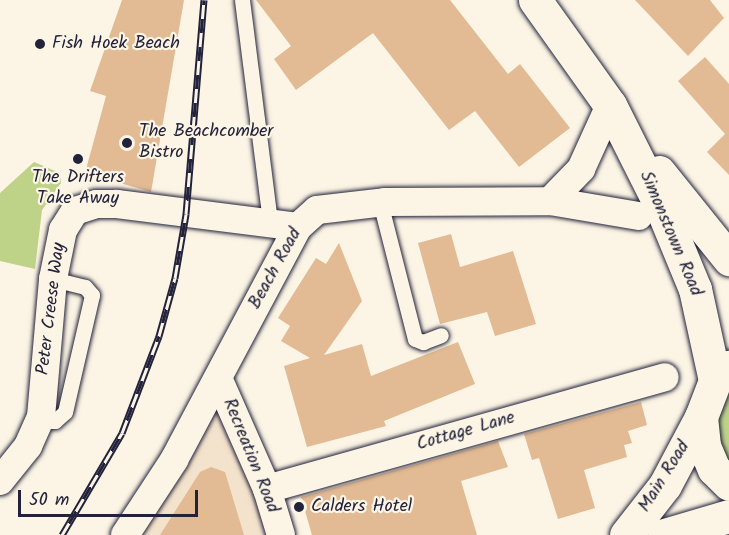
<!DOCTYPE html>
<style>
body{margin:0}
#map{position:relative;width:729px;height:535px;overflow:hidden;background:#fcf5e5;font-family:Kalam,sans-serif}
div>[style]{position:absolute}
.built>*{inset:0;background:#f4e3cc}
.green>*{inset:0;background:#bfd388}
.building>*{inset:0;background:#e2ba93}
.roads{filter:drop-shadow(0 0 2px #22223b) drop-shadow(0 0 2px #22223b)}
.lane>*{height:15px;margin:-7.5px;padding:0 7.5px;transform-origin:7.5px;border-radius:7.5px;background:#fcf5e5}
.street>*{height:28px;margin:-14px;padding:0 14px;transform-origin:14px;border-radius:14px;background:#fcf5e5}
.primary>*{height:33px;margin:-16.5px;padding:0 16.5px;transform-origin:16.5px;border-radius:16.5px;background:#fcf5e5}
.rail>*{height:7px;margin-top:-3.5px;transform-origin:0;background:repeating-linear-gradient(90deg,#fcf5e5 0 14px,#22223b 0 28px);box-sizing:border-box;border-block:2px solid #22223b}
.dots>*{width:16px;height:16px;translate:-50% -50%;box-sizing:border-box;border:3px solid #fcf5e5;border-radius:50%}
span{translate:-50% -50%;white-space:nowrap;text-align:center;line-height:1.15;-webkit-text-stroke:4.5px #fcf5e5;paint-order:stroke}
.poi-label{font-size:18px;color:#22223b}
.left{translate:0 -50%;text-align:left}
.street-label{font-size:18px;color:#22223b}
.scale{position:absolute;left:18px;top:490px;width:180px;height:27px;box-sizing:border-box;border:3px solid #22223b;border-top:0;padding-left:8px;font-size:18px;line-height:21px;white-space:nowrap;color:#22223b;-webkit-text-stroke:4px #fcf5e5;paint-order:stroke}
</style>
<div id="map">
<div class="built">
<i style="clip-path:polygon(218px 378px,281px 535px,125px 535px)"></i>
</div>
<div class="green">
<i style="clip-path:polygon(34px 162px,60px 173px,61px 183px,42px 210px,35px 269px,0 261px,0 193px)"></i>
<i style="clip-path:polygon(729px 393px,729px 463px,717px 437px,719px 414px)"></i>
</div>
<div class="building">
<i style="clip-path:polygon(122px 0,184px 0,151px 192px,85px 173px,106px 96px,90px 91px)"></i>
<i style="clip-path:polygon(256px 0,450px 0,508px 74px,520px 64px,570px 128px,519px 167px,475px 111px,449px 130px,373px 33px,296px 90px,274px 59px,291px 46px)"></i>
<i style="clip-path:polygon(635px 0,710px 0,724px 18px,688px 56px)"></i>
<i style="clip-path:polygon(705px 57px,729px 84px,729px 175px,707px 152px,725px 134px,678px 81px)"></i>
<i style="clip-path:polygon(451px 234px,460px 267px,513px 251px,536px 324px,495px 336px,487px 312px,440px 324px,418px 243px)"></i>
<i style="clip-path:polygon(339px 243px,362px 301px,324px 355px,362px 344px,371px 376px,458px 342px,475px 384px,384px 421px,386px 426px,307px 447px,284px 366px,310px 358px,281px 341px,290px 326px,278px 318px,316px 258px,326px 264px)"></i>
<i style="clip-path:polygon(641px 402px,647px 425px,628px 431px,632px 443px,624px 445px,627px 457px,584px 470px,595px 508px,558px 519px,539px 458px,532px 460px,524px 434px)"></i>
<i style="clip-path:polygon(498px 441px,508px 467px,461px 481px,477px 535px,312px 535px,301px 497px)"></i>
<i style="clip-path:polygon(211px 467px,225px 472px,244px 535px,160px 535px,200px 472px)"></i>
</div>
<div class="roads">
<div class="lane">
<i style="left:242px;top:0;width:224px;rotate:82.8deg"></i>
<i style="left:380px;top:202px;width:141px;rotate:75.7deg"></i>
<i style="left:415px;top:339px;width:9px;rotate:21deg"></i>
<i style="left:423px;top:342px;width:19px;rotate:-21deg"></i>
<i style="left:39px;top:421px;width:16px"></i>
<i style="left:55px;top:421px;width:13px;rotate:-42deg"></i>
<i style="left:65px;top:412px;width:120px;rotate:-77deg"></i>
<i style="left:92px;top:295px;width:11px;rotate:-131deg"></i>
<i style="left:85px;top:287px;width:33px;rotate:-166deg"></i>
</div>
<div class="street">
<i style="left:550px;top:201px;width:45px;rotate:-45.9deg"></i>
<i style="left:581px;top:169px;width:70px;rotate:-65.6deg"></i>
<i style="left:218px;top:378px;width:121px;rotate:66.2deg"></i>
<i style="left:267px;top:489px;width:48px;rotate:73.1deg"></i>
<i style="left:0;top:481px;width:45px;rotate:-51.3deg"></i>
<i style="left:28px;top:446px;width:32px;rotate:-66deg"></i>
<i style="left:41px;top:417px;width:139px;rotate:-85deg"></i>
<i style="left:53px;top:279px;width:50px;rotate:-78.5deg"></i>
<i style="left:63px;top:230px;width:22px;rotate:-58deg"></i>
<i style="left:75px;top:211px;width:22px;rotate:-18deg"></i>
<i style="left:96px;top:204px;width:21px"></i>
<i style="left:117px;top:204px;width:182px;rotate:7.2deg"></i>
<i style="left:267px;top:489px;width:413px;rotate:-15.7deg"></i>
<i style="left:125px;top:535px;width:90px;rotate:-56.8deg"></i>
<i style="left:174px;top:460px;width:264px;rotate:-62deg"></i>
<i style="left:298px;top:227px;width:25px;rotate:-42deg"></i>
<i style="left:317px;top:210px;width:68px;rotate:-6.7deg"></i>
<i style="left:385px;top:202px;width:165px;rotate:-0.3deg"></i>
<i style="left:550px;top:201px;width:90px;rotate:9.6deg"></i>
</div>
<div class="primary">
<i style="left:535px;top:0;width:129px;rotate:54.5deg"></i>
<i style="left:610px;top:105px;width:116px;rotate:63.4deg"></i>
<i style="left:662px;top:209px;width:87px;rotate:67.6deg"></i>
<i style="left:695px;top:289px;width:94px;rotate:77.7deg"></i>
<i style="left:659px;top:172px;width:112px;rotate:51.2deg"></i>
<i style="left:701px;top:417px;width:29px;rotate:84deg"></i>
<i style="left:704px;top:446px;width:25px;rotate:67deg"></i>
<i style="left:714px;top:469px;width:21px;rotate:45deg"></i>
<i style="left:626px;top:535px;width:63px;rotate:-52deg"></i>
<i style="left:665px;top:485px;width:77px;rotate:-62.1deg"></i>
<i style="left:701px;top:417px;width:39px;rotate:-69deg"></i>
<i style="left:715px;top:381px;width:20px;rotate:-45deg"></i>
<i style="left:664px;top:535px;width:68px;rotate:-16.3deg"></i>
</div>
</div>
<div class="rail">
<i style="left:62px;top:535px;width:118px;rotate:-59.5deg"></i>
<i style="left:122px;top:433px;width:104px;rotate:-69.1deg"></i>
<i style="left:159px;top:336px;width:60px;rotate:-74.6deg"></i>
<i style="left:175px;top:278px;width:65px;rotate:-80.2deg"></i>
<i style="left:186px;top:214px;width:215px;rotate:-85.2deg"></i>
</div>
<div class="dots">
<i style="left:40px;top:44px;background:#22223b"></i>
<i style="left:127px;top:143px;background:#22223b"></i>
<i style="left:78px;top:159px;background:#22223b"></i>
<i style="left:299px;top:507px;background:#22223b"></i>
</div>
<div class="poi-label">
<span class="left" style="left:52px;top:44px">Fish Hoek Beach</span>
<span class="left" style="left:139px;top:143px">The Beachcomber<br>Bistro</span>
<span style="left:78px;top:189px">The Drifters<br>Take Away</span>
<span class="left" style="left:311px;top:507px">Calders Hotel</span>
</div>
<div class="street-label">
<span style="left:670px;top:234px;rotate:67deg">Simonstown Road</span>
<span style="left:276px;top:269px;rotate:-61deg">Beach Road</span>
<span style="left:52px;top:309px;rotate:-83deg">Peter Creese Way</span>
<span style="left:466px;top:432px;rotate:-16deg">Cottage Lane</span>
<span style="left:250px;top:456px;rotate:68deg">Recreation Road</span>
<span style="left:665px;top:477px;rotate:-58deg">Main Road</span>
</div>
<div class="scale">50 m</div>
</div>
